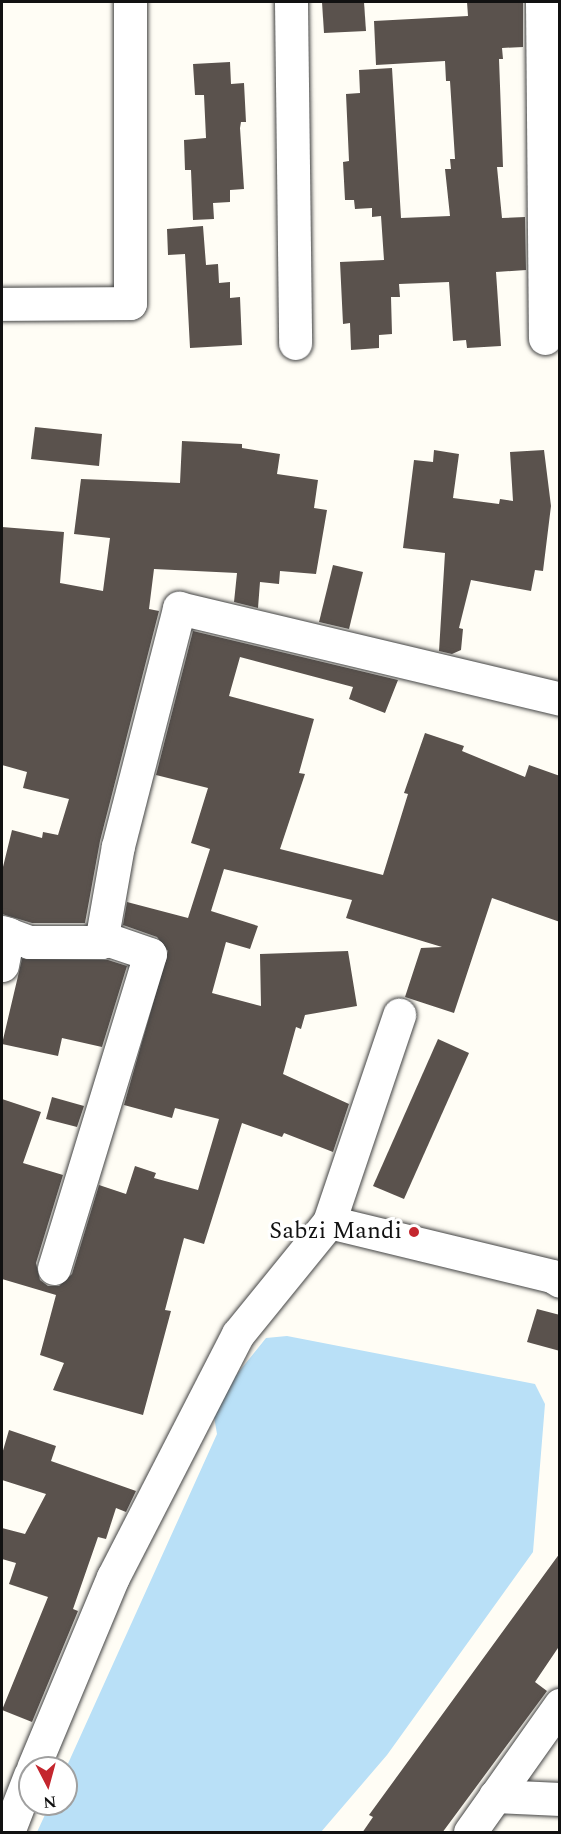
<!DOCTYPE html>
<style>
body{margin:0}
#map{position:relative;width:561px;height:1834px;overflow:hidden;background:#fffdf5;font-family:Spectral,serif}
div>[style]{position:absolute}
.water>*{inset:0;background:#b9e0f7}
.building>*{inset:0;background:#5a524d}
.roads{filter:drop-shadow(0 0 2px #444) drop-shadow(0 0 2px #444)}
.minor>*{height:33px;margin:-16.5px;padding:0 16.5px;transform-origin:16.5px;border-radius:16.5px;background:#fff}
.dots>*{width:16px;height:16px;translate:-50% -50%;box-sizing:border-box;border:3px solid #fff;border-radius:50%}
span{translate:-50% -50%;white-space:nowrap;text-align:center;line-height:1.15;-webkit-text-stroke:6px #fff;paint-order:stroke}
.poi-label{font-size:24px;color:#111}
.right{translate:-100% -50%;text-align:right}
.frame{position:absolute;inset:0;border:3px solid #111;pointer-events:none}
.north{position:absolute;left:18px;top:1756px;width:60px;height:60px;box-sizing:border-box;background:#fff;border:2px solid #a0a0a0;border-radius:50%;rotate:174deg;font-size:16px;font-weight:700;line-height:24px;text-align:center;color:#111}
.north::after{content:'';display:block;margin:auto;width:21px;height:27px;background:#c4262e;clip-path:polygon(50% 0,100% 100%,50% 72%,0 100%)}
</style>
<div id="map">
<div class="water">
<i style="clip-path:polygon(287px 1336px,535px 1384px,545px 1404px,533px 1552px,387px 1755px,321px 1832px,37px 1832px,50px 1804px,66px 1804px,66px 1768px,217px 1434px,212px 1405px,266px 1338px)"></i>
</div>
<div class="building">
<i style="clip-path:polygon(322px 2px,364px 2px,366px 31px,324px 33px)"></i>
<i style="clip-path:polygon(467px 2px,523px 2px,523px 47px,502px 48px,503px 59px,499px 59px,503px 167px,497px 167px,502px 218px,525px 217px,526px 270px,496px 272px,501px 346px,467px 348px,466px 340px,453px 341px,449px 282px,399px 284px,400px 297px,391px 297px,392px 334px,379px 335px,379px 348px,351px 350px,350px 323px,343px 324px,340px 262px,384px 260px,381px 216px,372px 217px,372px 208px,355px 209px,354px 200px,345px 200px,343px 162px,349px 161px,346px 94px,360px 93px,359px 70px,392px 68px,401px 218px,450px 216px,445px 169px,451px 169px,450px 159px,455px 159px,450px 81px,446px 81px,445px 61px,376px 65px,374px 21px,468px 16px)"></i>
<i style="clip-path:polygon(230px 62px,231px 84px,244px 83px,246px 122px,241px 122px,240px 128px,244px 189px,230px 190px,230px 202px,213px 203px,214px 219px,193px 220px,191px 170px,185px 170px,184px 140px,206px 138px,204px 95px,195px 95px,193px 64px)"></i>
<i style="clip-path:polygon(203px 226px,206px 265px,218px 264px,219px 283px,230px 282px,230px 298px,240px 297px,242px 345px,190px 348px,185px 254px,168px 255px,167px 229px)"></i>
<i style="clip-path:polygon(35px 427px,102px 434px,99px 466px,31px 459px)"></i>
<i style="clip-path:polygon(182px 441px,242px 444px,242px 448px,280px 454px,277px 474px,318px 480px,314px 508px,327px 510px,316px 574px,280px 571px,279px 584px,260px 582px,258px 608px,234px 602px,237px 573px,154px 569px,149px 609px,159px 611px,100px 841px,85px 923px,32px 923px,2px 914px,2px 871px,12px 830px,42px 838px,43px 832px,58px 835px,69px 799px,23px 788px,27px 772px,2px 765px,2px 527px,64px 532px,60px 583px,103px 591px,110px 538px,74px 534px,81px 479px,180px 483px)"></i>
<i style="clip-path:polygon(434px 450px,459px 454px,453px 498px,499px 504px,500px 499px,513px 501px,510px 452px,544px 450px,551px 506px,543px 571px,535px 570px,531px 591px,471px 580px,459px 628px,463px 629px,461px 650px,452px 654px,439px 651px,445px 553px,403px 548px,414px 460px,433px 462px)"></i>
<i style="clip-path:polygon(333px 565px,363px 572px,349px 629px,319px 622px)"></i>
<i style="clip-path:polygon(193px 631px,398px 680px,385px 713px,349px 699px,353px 687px,240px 657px,229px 696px,314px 719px,299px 773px,305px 774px,280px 849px,383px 875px,408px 794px,404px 793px,425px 733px,464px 746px,462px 751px,525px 777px,529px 765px,560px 776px,560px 922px,492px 898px,454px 1013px,405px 997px,421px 948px,442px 947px,346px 918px,352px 900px,224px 869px,211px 911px,258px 926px,250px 949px,226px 942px,212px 993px,261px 1006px,260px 954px,348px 951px,357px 1006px,305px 1015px,301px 1029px,296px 1027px,283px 1074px,349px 1104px,333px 1152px,284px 1133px,282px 1137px,242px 1123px,204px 1244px,184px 1238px,165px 1310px,171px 1311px,143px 1415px,53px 1390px,64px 1363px,40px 1355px,56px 1295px,2px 1279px,2px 1099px,41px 1112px,23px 1163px,63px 1175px,36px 1263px,40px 1280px,48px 1286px,59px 1286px,72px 1274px,99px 1185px,126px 1194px,135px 1166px,156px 1173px,154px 1178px,198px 1190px,219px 1119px,175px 1108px,172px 1118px,124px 1105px,168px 951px,157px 937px,123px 925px,127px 902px,188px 918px,210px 849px,191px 843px,208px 788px,156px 775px)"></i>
<i style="clip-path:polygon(22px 959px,108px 960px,127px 966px,102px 1047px,62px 1038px,58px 1056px,2px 1044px)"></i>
<i style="clip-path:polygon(438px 1039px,469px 1053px,404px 1199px,373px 1186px)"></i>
<i style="clip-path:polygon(52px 1097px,84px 1106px,77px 1127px,46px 1119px)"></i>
<i style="clip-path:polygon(537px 1309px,560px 1315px,560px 1351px,527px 1342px)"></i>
<i style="clip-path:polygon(9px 1430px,56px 1446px,51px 1461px,136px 1491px,126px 1512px,116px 1508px,106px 1539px,98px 1537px,73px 1609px,78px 1611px,32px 1722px,2px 1710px,48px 1597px,9px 1584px,16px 1563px,2px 1559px,2px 1528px,25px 1534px,46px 1494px,2px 1480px,2px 1454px)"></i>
<i style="clip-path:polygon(560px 1553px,560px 1645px,535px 1682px,547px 1691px,442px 1833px,362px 1833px,373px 1817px,369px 1815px)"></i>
</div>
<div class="roads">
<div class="minor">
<i style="left:291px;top:2px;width:341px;rotate:89.3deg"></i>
<i style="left:542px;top:2px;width:336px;rotate:89.5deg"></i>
<i style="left:2px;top:304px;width:128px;rotate:-0.4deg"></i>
<i style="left:130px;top:303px;width:301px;rotate:-90deg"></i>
<i style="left:2px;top:932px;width:29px;rotate:20deg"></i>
<i style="left:29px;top:942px;width:72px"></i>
<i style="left:2px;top:965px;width:32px;rotate:-79deg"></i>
<i style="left:329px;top:1222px;width:229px;rotate:13.6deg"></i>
<i style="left:552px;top:1276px;width:9px;rotate:32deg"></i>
<i style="left:54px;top:1268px;width:328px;rotate:-73deg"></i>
<i style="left:150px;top:954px;width:43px;rotate:-161.1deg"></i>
<i style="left:109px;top:940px;width:8px;rotate:166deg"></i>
<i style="left:101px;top:942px;width:97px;rotate:-80deg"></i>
<i style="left:118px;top:846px;width:246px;rotate:-75.6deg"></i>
<i style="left:179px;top:608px;width:392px;rotate:13.4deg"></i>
<i style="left:33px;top:1768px;width:207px;rotate:-67.3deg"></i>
<i style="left:113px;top:1577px;width:273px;rotate:-62.8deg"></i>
<i style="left:238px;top:1334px;width:144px;rotate:-50.9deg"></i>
<i style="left:329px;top:1222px;width:219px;rotate:-71.3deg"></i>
<i style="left:495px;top:1796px;width:65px;rotate:2.6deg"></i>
<i style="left:8px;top:1832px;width:61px;rotate:-68.9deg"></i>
<i style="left:470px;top:1832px;width:156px;rotate:-54.7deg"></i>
</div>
</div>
<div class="dots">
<i style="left:414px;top:1232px;background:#c4262e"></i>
</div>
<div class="poi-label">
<span class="right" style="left:402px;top:1232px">Sabzi Mandi</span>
</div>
<div class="frame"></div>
<div class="north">N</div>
</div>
